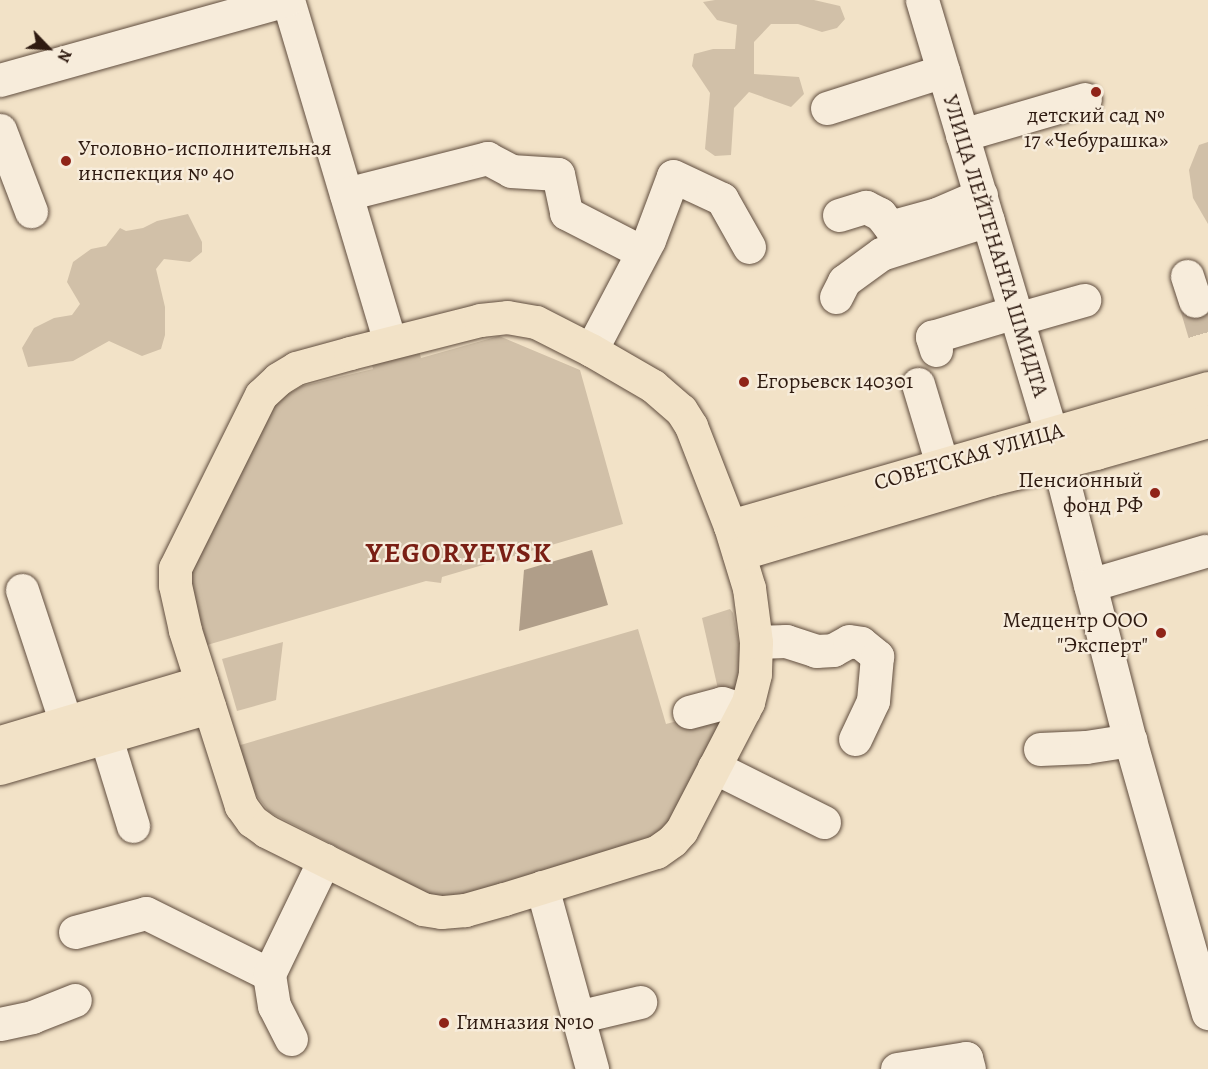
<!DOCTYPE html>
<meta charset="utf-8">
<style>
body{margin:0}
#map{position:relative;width:1208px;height:1069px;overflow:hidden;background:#f2e2c7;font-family:Alegreya,serif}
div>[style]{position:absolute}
.green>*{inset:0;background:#d1c0a8}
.water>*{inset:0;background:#b09e89}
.minor-tunnel>*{height:33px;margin-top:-16.5px;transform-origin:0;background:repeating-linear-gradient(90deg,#cbbaa3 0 33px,transparent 0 49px)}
.roads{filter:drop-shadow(0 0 2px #604d3e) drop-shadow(0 0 2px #604d3e)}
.minor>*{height:33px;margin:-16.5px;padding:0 16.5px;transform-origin:16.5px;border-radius:16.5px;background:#f7ecdb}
.major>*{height:33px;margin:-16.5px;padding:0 16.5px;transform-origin:16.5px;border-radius:16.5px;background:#f2e2c7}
.dots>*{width:16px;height:16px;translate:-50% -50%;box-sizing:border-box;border:3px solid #f7ecdb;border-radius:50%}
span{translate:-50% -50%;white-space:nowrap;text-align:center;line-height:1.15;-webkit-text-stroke:4.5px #f7ecdb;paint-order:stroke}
.poi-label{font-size:22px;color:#2f1b11}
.left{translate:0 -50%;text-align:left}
.right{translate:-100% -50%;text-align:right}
.street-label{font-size:22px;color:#2f1b11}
.district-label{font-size:28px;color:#7a1f14;font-weight:700;letter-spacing:1.5px}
.north{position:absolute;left:18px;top:18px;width:60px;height:60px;-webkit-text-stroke:4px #f7ecdb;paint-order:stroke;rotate:115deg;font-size:16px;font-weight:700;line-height:24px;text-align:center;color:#2f1b11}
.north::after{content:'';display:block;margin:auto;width:21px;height:27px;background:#2f1b11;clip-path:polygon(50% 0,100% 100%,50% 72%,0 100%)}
</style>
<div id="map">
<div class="green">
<i style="clip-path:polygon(715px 0,814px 0,840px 6px,845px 19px,837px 28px,822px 32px,798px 24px,771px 24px,754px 42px,754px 74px,799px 77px,804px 94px,791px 107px,749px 92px,734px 108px,731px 155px,715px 156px,705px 149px,710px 93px,692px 66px,694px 54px,713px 49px,735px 49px,737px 25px,717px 20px,703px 2px)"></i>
<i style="clip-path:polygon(1208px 142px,1208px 224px,1193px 198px,1189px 170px,1199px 145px)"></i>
<i style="clip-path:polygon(188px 214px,202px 242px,202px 252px,190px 262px,164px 259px,156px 269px,165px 307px,165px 335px,161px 349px,142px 356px,109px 341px,73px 361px,28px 367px,22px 348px,34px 328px,54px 318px,72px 315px,80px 304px,67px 282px,73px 262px,91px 249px,106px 246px,120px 228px,126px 231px,143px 228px,157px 221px)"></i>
<i style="clip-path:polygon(499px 336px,580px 370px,623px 524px,442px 577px,441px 583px,426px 581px,207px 645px,189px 578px,276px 401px,302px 386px,373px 369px,372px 364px,419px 351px,421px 358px)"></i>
<i style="clip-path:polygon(730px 609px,733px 613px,740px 650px,738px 679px,732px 697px,720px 698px,702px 618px)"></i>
<i style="clip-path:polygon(638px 629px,666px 724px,722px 709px,729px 712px,671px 827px,652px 842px,469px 898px,435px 897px,269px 812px,248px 784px,237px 746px)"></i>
<i style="clip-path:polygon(283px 642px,276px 700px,237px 711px,222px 659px)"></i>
</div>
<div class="water">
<i style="clip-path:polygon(592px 550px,608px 605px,519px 631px,524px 570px)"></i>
</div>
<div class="minor-tunnel">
<i style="left:1195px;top:301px;width:46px;rotate:73.5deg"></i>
</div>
<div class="roads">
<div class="minor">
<i style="left:288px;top:0;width:357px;rotate:73.4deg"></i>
<i style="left:922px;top:0;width:452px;rotate:73.4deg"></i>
<i style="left:1051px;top:433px;width:317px;rotate:75.6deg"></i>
<i style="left:1130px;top:740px;width:284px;rotate:74.1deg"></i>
<i style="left:0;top:80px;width:298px;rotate:-15.6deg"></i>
<i style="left:827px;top:108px;width:122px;rotate:-17.7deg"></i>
<i style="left:0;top:130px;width:87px;rotate:69.1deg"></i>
<i style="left:962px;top:135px;width:128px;rotate:-16.3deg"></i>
<i style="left:346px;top:194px;width:146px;rotate:-14.3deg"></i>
<i style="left:487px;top:158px;width:27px;rotate:28deg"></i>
<i style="left:511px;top:171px;width:47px;rotate:3.7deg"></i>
<i style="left:558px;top:174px;width:40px;rotate:78deg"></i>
<i style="left:566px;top:213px;width:85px;rotate:27.2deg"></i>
<i style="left:839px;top:215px;width:28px;rotate:-17deg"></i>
<i style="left:866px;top:207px;width:16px;rotate:27deg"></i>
<i style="left:880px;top:214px;width:16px;rotate:52deg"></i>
<i style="left:890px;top:227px;width:49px;rotate:-15.5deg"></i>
<i style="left:937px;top:214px;width:48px;rotate:-23.4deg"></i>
<i style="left:1187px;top:276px;width:26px;rotate:72deg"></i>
<i style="left:836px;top:297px;width:18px;rotate:-63deg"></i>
<i style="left:844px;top:281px;width:46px;rotate:-36.1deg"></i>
<i style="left:881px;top:254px;width:112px;rotate:-17.6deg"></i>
<i style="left:1017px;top:319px;width:70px;rotate:-15.8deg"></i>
<i style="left:591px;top:350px;width:124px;rotate:-62.2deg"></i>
<i style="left:649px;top:240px;width:68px;rotate:-69.4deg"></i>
<i style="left:673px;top:176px;width:54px;rotate:25.1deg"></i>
<i style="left:722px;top:199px;width:55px;rotate:60.6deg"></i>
<i style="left:936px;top:350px;width:14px;rotate:-107deg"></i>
<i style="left:932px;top:337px;width:87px;rotate:-16.8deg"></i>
<i style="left:918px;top:384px;width:84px;rotate:73.3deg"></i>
<i style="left:1090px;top:585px;width:120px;rotate:-16.5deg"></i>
<i style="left:22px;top:590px;width:140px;rotate:71.7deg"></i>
<i style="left:756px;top:642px;width:30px;rotate:-2deg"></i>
<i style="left:786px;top:641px;width:32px;rotate:18deg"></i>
<i style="left:816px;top:651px;width:17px;rotate:-3deg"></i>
<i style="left:833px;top:650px;width:18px;rotate:-29deg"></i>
<i style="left:849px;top:641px;width:12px;rotate:9deg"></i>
<i style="left:861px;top:643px;width:21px;rotate:39deg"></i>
<i style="left:877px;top:656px;width:45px;rotate:95.1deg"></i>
<i style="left:873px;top:701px;width:42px;rotate:115.3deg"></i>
<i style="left:689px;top:712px;width:34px;rotate:-15deg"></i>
<i style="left:722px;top:703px;width:23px;rotate:18deg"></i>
<i style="left:106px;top:738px;width:92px;rotate:72.9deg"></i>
<i style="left:1040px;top:749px;width:46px;rotate:-2.5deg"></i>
<i style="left:1086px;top:747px;width:45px;rotate:-9deg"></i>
<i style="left:714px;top:767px;width:123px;rotate:26.6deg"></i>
<i style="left:542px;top:887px;width:189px;rotate:74.6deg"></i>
<i style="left:75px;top:932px;width:73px;rotate:-15deg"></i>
<i style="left:146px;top:913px;width:137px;rotate:26.4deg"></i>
<i style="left:577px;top:1017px;width:65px;rotate:-13.4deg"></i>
<i style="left:0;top:1024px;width:33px;rotate:-12deg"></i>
<i style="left:32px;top:1017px;width:46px;rotate:-21.6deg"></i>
<i style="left:291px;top:1039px;width:37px;rotate:-117deg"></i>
<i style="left:274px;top:1006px;width:32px;rotate:-99deg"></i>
<i style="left:269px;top:974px;width:127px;rotate:-64.2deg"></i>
<i style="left:897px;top:1069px;width:70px;rotate:-9.1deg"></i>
<i style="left:966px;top:1058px;width:11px;rotate:75deg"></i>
</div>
<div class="major">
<i style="left:507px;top:317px;width:29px;rotate:10deg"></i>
<i style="left:536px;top:322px;width:62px;rotate:27deg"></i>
<i style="left:591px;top:350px;width:72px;rotate:30.1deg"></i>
<i style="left:653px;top:386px;width:37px;rotate:41deg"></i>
<i style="left:681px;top:410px;width:19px;rotate:58deg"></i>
<i style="left:691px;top:426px;width:107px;rotate:68.7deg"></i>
<i style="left:730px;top:526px;width:65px;rotate:73deg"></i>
<i style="left:749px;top:588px;width:54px;rotate:82.6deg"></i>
<i style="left:756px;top:642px;width:32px;rotate:92deg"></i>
<i style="left:755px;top:674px;width:29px;rotate:104deg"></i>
<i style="left:748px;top:702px;width:145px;rotate:117.4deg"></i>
<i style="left:681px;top:831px;width:13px;rotate:132deg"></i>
<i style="left:672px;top:841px;width:19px;rotate:145deg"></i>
<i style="left:656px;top:852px;width:159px;rotate:162.8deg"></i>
<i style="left:504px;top:899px;width:41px;rotate:164.2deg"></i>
<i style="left:465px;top:910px;width:24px;rotate:175deg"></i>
<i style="left:441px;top:912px;width:18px;rotate:-171deg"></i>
<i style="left:423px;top:909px;width:175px;rotate:-153.6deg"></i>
<i style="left:266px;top:831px;width:17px;rotate:-144deg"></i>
<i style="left:252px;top:821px;width:19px;rotate:-126deg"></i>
<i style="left:241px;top:806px;width:185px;rotate:-107.7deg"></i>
<i style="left:185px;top:630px;width:46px;rotate:-102.5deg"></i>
<i style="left:175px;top:585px;width:17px;rotate:-90deg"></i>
<i style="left:175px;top:568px;width:193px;rotate:-63.6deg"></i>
<i style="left:261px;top:395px;width:23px;rotate:-43deg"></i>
<i style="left:278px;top:379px;width:21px;rotate:-31deg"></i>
<i style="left:296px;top:368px;width:56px;rotate:-15.5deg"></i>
<i style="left:350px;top:353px;width:134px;rotate:-14.2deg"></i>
<i style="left:480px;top:320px;width:27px;rotate:-6deg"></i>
<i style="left:730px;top:526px;width:498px;rotate:-16.1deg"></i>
<i style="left:739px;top:554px;width:263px;rotate:-16.6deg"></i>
<i style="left:991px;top:479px;width:108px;rotate:-13.9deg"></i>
<i style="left:1096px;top:453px;width:116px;rotate:-15.9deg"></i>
<i style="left:0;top:742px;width:210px;rotate:-16.6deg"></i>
<i style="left:0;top:768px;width:218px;rotate:-16.3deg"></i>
</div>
</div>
<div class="dots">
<i style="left:1096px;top:92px;background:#8f2418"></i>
<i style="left:66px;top:161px;background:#8f2418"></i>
<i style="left:744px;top:382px;background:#8f2418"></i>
<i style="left:1155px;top:493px;background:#8f2418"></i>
<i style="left:1161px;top:633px;background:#8f2418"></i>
<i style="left:444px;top:1023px;background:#8f2418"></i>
</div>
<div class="poi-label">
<span style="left:1096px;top:128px">детский сад №<br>17 «Чебурашка»</span>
<span class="left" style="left:78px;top:161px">Уголовно-исполнительная<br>инспекция № 40</span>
<span class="left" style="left:756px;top:382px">Егорьевск 140301</span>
<span class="right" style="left:1143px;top:493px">Пенсионный<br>фонд РФ</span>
<span class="right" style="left:1148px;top:633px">Медцентр ООО<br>"Эксперт"</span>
<span class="left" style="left:456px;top:1023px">Гимназия №10</span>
</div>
<div class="street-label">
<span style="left:995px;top:246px;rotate:73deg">УЛИЦА ЛЕЙТЕНАНТА ШМИДТА</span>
<span style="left:969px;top:457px;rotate:-16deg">СОВЕТСКАЯ УЛИЦА</span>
</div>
<div class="district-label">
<span style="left:459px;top:553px">YEGORYEVSK</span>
</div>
<div class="north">N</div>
</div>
